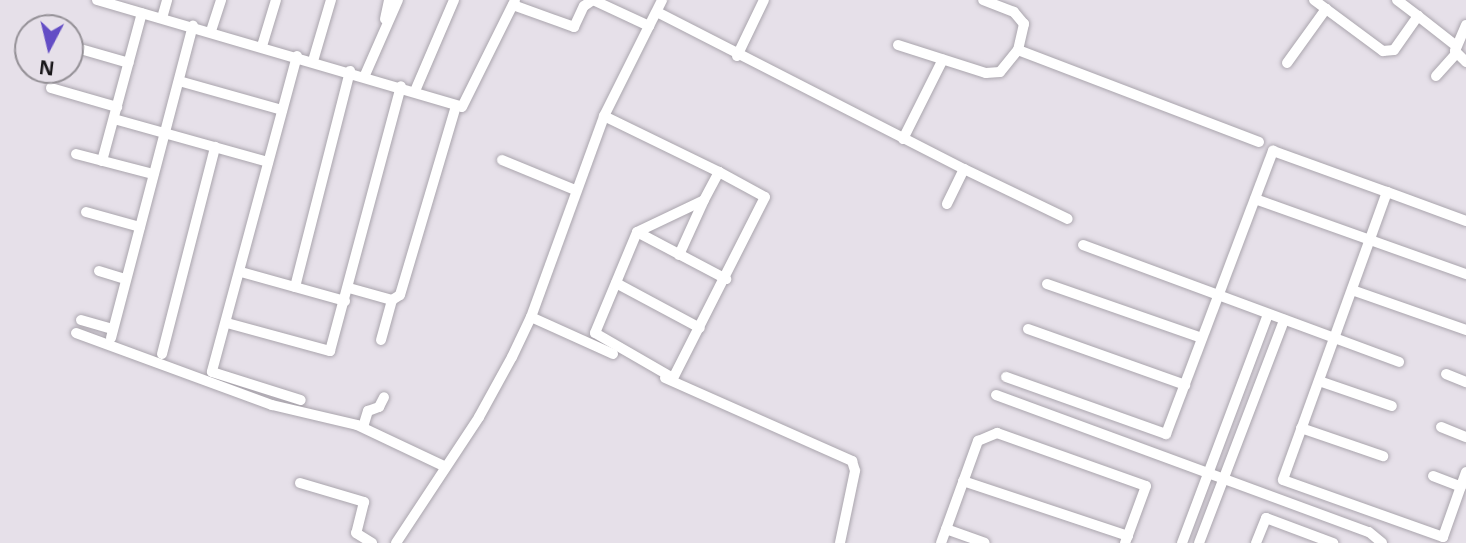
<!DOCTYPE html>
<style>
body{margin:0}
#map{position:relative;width:1466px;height:543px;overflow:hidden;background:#e6e0e9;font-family:"Noto Sans",sans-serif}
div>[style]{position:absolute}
.roads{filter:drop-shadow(0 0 2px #aaa5ad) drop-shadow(0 0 2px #aaa5ad)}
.minor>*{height:10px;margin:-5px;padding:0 5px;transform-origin:5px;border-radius:5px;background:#fff}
span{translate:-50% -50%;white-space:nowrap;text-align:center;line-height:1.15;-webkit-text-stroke:7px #e6e0e9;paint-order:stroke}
.north{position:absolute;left:14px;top:14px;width:70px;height:70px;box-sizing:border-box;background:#e6e0e9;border:2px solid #949096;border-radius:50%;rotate:187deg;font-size:19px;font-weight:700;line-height:28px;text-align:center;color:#19171a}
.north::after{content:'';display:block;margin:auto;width:24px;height:32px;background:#634dc5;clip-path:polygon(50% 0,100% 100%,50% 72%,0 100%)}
</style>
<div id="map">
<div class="roads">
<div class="minor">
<i style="left:97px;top:0;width:380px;rotate:16.3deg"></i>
<i style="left:462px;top:107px;width:119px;rotate:-63.6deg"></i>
<i style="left:1314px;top:0;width:86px;rotate:36.5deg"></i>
<i style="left:1383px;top:51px;width:11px;rotate:-5deg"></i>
<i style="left:1394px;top:50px;width:42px;rotate:-54.8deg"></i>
<i style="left:1418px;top:16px;width:47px;rotate:38.1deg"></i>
<i style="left:1397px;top:0;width:26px;rotate:37deg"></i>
<i style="left:513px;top:5px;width:65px;rotate:19.8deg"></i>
<i style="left:574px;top:27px;width:23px;rotate:-65deg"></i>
<i style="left:584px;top:6px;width:11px;rotate:-34deg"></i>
<i style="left:593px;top:0;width:62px;rotate:24.9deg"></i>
<i style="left:657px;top:12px;width:345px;rotate:27.1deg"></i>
<i style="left:964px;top:169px;width:39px;rotate:116deg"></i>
<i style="left:162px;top:18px;width:19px;rotate:-74deg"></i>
<i style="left:385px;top:19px;width:19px;rotate:-78deg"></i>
<i style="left:1466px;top:25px;width:28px;rotate:113deg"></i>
<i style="left:1455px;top:51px;width:16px;rotate:45deg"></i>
<i style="left:211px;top:31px;width:33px;rotate:-72deg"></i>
<i style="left:898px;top:45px;width:92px;rotate:17.7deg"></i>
<i style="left:986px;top:73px;width:14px;rotate:-4deg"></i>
<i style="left:1000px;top:72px;width:28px;rotate:-51deg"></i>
<i style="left:1018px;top:50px;width:27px;rotate:-77deg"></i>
<i style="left:1024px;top:24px;width:16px;rotate:-130deg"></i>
<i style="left:1014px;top:12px;width:33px;rotate:-159deg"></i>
<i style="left:70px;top:46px;width:61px;rotate:16.1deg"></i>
<i style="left:262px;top:46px;width:48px;rotate:-73.1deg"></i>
<i style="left:1018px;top:50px;width:258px;rotate:20.9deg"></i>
<i style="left:297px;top:56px;width:327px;rotate:105.1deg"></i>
<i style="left:212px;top:372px;width:93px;rotate:17.5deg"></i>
<i style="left:737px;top:56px;width:62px;rotate:-64.3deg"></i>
<i style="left:313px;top:61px;width:64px;rotate:-73.6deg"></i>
<i style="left:1287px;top:63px;width:67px;rotate:-54.2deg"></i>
<i style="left:365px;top:75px;width:82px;rotate:-66.3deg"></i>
<i style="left:1436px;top:76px;width:28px;rotate:-48deg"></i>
<i style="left:179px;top:81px;width:107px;rotate:15.7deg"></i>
<i style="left:51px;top:88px;width:69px;rotate:16.1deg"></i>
<i style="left:415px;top:91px;width:99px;rotate:-66.8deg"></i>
<i style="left:604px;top:116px;width:128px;rotate:26deg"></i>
<i style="left:719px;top:172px;width:52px;rotate:28.5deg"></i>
<i style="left:765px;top:197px;width:203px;rotate:116.9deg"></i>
<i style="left:673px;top:378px;width:90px;rotate:-150deg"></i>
<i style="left:595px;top:333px;width:109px;rotate:-67.4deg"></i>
<i style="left:637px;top:232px;width:74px;rotate:-25.5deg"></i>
<i style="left:704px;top:200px;width:32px;rotate:-62deg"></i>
<i style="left:114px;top:119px;width:160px;rotate:15.6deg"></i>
<i style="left:903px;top:139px;width:89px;rotate:-63.4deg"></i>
<i style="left:76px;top:154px;width:80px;rotate:14.6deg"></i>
<i style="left:502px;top:160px;width:79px;rotate:22.3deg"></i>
<i style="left:102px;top:161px;width:153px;rotate:-74.9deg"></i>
<i style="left:964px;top:169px;width:115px;rotate:25.7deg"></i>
<i style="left:1255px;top:199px;width:224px;rotate:19.6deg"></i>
<i style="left:86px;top:212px;width:56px;rotate:15.5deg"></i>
<i style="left:1466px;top:221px;width:84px;rotate:-159.8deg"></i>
<i style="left:1387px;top:192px;width:306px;rotate:109.9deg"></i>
<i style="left:1283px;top:480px;width:170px;rotate:19.6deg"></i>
<i style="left:1443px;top:537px;width:69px;rotate:-70.5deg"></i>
<i style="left:637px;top:232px;width:101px;rotate:27.8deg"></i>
<i style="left:1083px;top:245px;width:337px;rotate:20.3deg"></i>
<i style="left:679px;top:255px;width:60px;rotate:-65.6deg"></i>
<i style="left:99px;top:271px;width:28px;rotate:17deg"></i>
<i style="left:241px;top:272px;width:108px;rotate:15.6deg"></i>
<i style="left:616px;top:283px;width:95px;rotate:28.2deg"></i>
<i style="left:1047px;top:284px;width:164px;rotate:19.2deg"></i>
<i style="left:295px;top:287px;width:223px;rotate:-75.7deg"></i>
<i style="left:349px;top:288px;width:45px;rotate:15.6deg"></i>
<i style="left:392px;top:300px;width:9px;rotate:-32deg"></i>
<i style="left:400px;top:295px;width:197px;rotate:-73.5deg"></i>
<i style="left:1352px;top:290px;width:121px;rotate:19.3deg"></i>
<i style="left:531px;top:317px;width:90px;rotate:24.3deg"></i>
<i style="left:81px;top:320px;width:33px;rotate:16deg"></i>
<i style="left:227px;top:323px;width:107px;rotate:15.2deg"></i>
<i style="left:330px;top:351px;width:274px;rotate:-75deg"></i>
<i style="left:1028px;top:329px;width:167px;rotate:19.6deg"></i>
<i style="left:76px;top:333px;width:209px;rotate:20.2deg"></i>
<i style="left:272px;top:405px;width:87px;rotate:13.2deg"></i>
<i style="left:357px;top:425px;width:98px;rotate:25.3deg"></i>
<i style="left:111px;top:338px;width:323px;rotate:-75.3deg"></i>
<i style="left:381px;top:340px;width:41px;rotate:-74.6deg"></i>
<i style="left:162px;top:354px;width:214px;rotate:-75.6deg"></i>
<i style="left:1446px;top:374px;width:22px;rotate:22deg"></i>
<i style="left:1006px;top:377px;width:170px;rotate:19.6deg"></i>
<i style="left:1166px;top:434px;width:303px;rotate:-69.3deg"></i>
<i style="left:1273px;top:151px;width:121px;rotate:19.8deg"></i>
<i style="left:665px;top:378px;width:205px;rotate:23.9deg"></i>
<i style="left:852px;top:461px;width:10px;rotate:73deg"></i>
<i style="left:855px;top:471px;width:74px;rotate:101.8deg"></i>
<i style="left:1319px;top:381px;width:77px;rotate:18.9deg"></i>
<i style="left:996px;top:395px;width:397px;rotate:20.2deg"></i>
<i style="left:1369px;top:532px;width:17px;rotate:40deg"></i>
<i style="left:363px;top:427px;width:17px;rotate:-73deg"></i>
<i style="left:368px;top:411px;width:12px;rotate:-20deg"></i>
<i style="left:379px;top:407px;width:11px;rotate:-63deg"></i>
<i style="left:1441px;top:427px;width:27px;rotate:22deg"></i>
<i style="left:1301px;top:428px;width:87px;rotate:18.9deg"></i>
<i style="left:1433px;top:476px;width:30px;rotate:21deg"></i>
<i style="left:963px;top:481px;width:174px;rotate:18.4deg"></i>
<i style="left:300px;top:483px;width:67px;rotate:16.5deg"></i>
<i style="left:364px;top:502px;width:32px;rotate:104deg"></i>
<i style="left:356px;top:533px;width:19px;rotate:32deg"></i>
<i style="left:946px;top:529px;width:41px;rotate:19.7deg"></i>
<i style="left:396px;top:543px;width:151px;rotate:-56.6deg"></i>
<i style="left:479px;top:417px;width:68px;rotate:-61.2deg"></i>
<i style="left:512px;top:357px;width:44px;rotate:-64.6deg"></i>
<i style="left:531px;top:317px;width:214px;rotate:-70deg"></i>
<i style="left:604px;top:116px;width:130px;rotate:-63.4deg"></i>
<i style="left:941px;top:543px;width:109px;rotate:-70.1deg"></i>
<i style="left:978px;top:441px;width:21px;rotate:-23deg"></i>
<i style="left:997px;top:433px;width:158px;rotate:19.6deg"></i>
<i style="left:1146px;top:486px;width:61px;rotate:110.2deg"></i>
<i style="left:1182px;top:543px;width:241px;rotate:-69.4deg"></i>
<i style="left:1199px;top:543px;width:239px;rotate:-69.1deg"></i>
<i style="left:1256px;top:543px;width:27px;rotate:-68deg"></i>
<i style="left:1266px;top:518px;width:72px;rotate:20.5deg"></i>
</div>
</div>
<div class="north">N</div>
</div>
